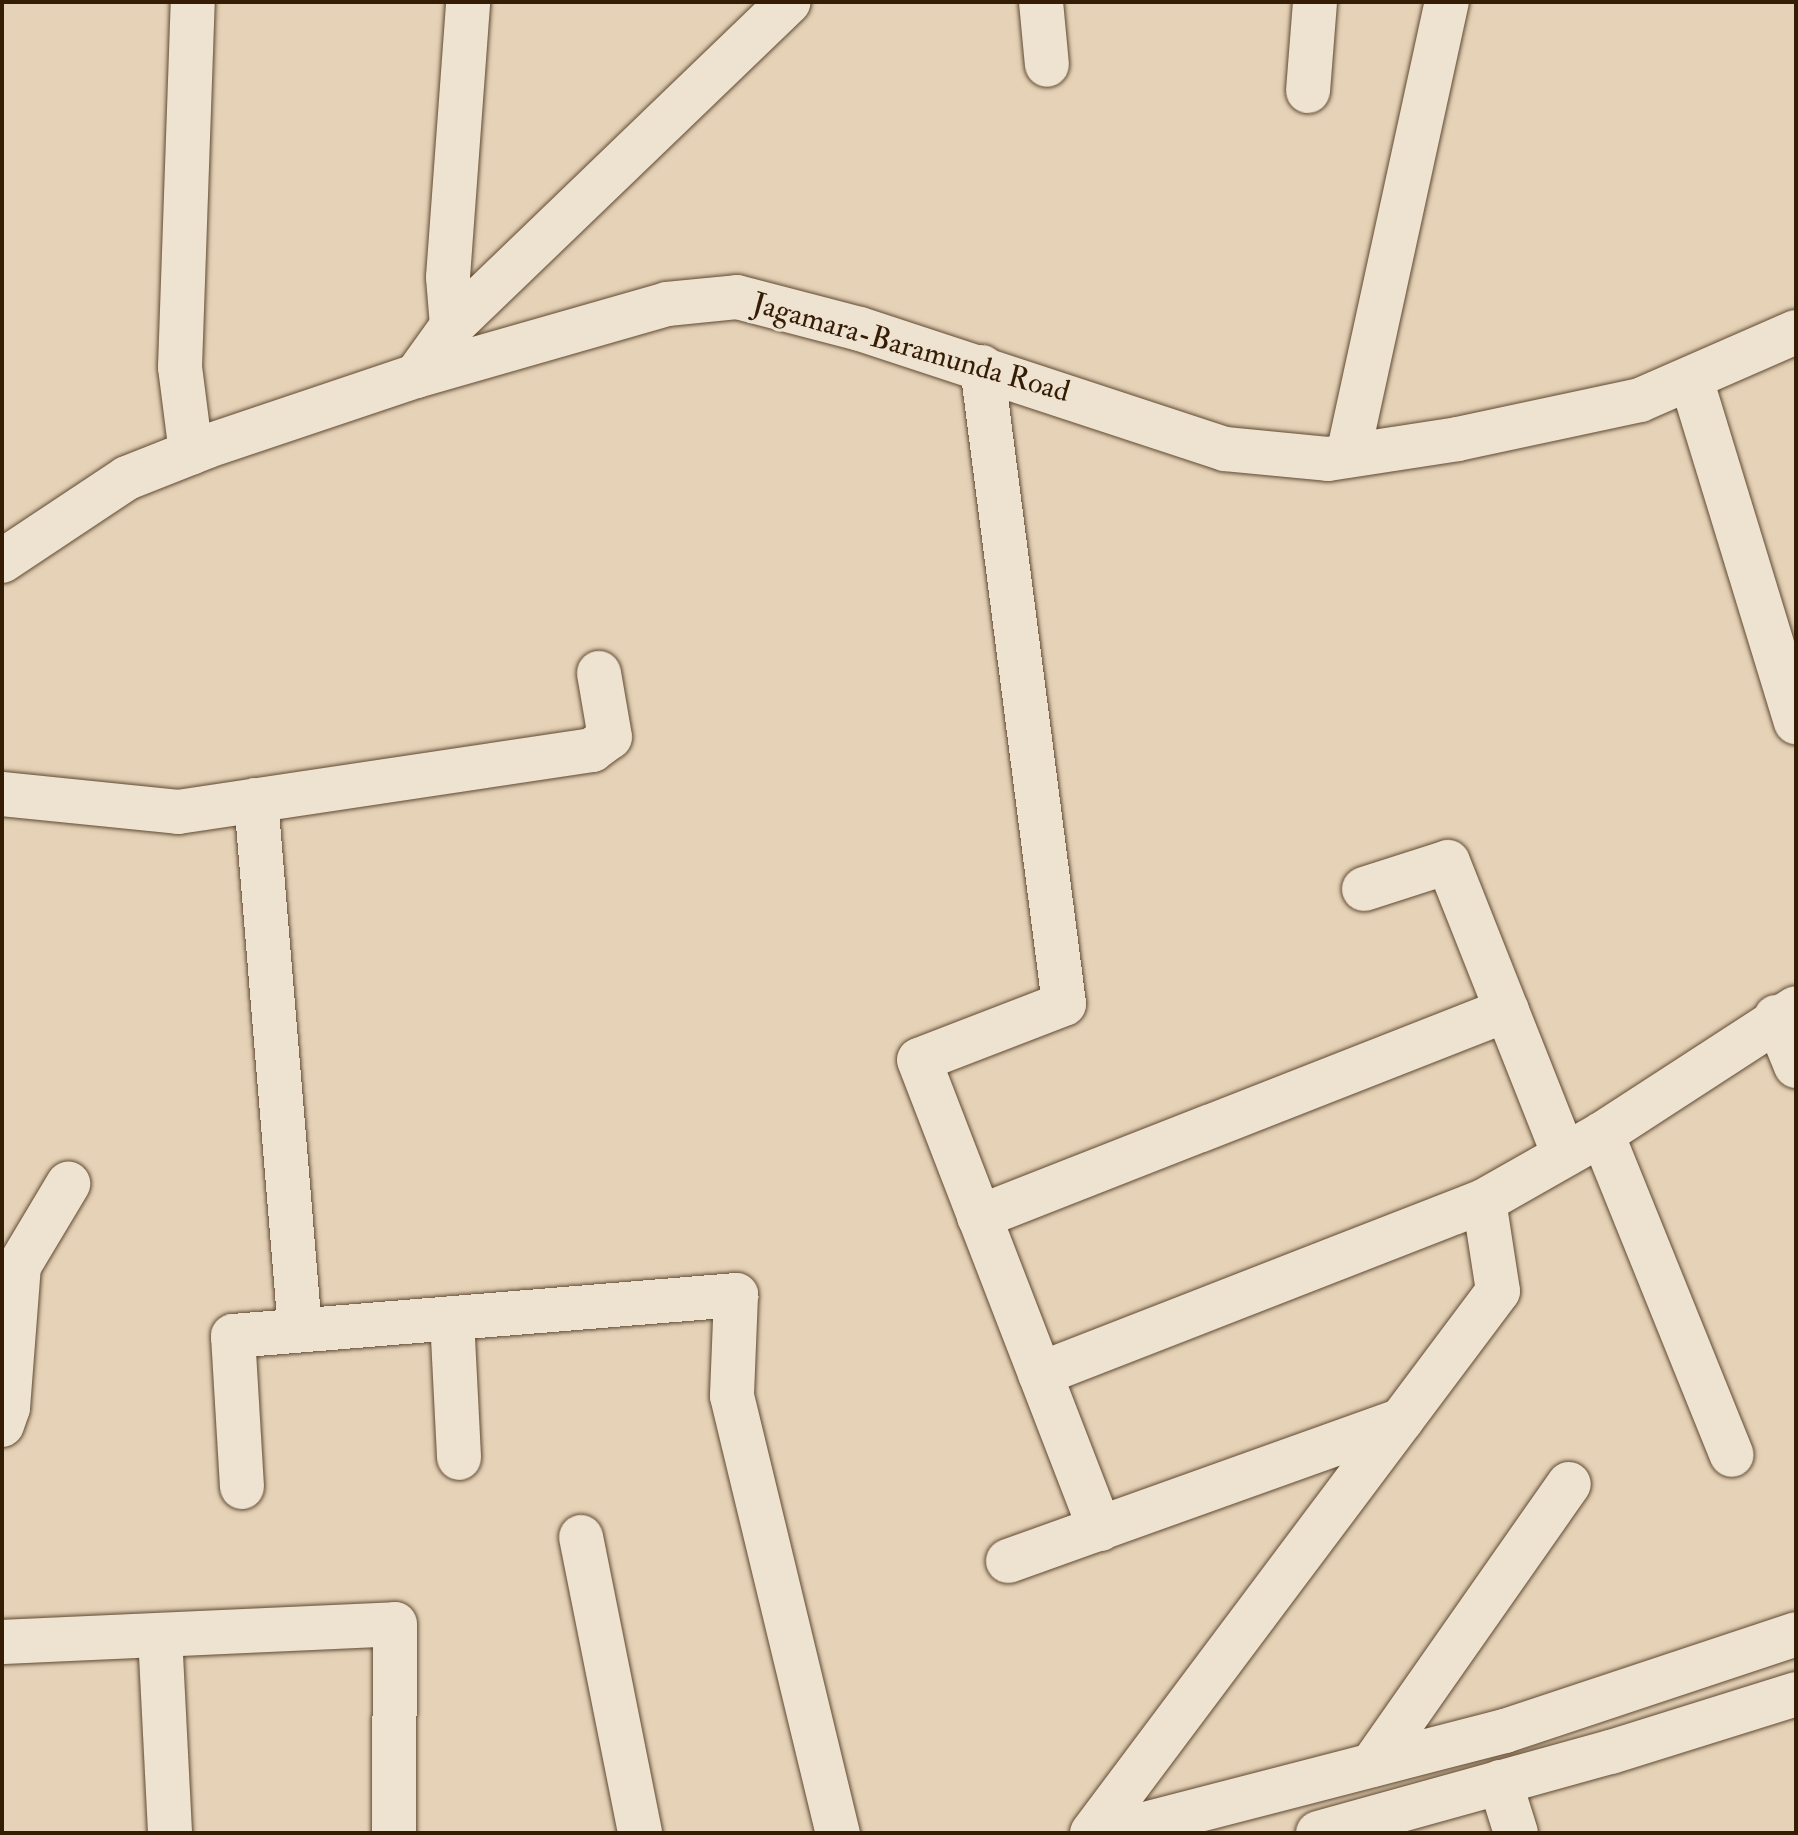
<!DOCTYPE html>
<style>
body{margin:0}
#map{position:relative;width:1798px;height:1835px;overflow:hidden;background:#e5d2b7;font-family:"IM FELL Double Pica",serif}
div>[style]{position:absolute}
.roads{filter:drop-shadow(0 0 2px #604a32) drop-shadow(0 0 2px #604a32)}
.minor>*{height:44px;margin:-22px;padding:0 22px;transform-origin:22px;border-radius:22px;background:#eee2d0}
span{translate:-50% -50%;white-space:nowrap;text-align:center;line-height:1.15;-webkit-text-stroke:6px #eee2d0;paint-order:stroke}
.street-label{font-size:30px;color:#341c05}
.frame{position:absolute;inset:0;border:4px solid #341c05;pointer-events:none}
</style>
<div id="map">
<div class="roads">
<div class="minor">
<i style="left:1041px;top:2px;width:63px;rotate:84.6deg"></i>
<i style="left:1308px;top:91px;width:89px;rotate:-85.5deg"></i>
<i style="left:452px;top:326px;width:49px;rotate:-94.7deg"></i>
<i style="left:448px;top:277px;width:276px;rotate:-85.8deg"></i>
<i style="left:982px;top:367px;width:642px;rotate:82.66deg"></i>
<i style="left:1064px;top:1004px;width:155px;rotate:158.9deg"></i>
<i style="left:919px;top:1060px;width:503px;rotate:68.9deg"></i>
<i style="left:416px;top:376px;width:62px;rotate:-54.2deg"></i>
<i style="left:452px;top:326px;width:467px;rotate:-43.9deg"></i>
<i style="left:1691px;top:379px;width:359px;rotate:73deg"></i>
<i style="left:191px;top:453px;width:87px;rotate:-97.3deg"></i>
<i style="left:180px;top:367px;width:365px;rotate:-88deg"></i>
<i style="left:1348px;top:455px;width:464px;rotate:-77.7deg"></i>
<i style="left:2px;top:561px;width:150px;rotate:-33.6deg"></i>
<i style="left:127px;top:478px;width:87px;rotate:-21.6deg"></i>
<i style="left:208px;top:446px;width:219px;rotate:-18.6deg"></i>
<i style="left:416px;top:376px;width:261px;rotate:-16deg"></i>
<i style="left:667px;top:304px;width:70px;rotate:-5.7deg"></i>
<i style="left:737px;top:297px;width:127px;rotate:14.6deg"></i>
<i style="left:860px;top:329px;width:384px;rotate:18.2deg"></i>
<i style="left:1225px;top:449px;width:103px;rotate:5.5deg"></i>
<i style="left:1328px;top:459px;width:132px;rotate:-8.7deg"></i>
<i style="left:1458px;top:439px;width:186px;rotate:-12.1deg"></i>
<i style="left:1640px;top:400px;width:170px;rotate:-23.6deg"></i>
<i style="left:2px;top:794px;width:177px;rotate:5.8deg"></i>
<i style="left:178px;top:812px;width:419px;rotate:-8.5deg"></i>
<i style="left:592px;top:750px;width:22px;rotate:-36deg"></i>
<i style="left:610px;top:737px;width:65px;rotate:-99.8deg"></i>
<i style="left:256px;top:800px;width:532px;rotate:85.25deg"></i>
<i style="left:1364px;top:889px;width:88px;rotate:-17.8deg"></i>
<i style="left:1448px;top:862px;width:315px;rotate:68.4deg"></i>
<i style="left:1776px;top:1017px;width:53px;rotate:67.8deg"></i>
<i style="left:1602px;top:1134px;width:346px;rotate:68deg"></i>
<i style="left:979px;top:1217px;width:567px;rotate:-21.41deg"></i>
<i style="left:452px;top:1318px;width:140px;rotate:87.1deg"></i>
<i style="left:1040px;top:1374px;width:477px;rotate:-21.3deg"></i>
<i style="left:2px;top:1425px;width:18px;rotate:-71deg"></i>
<i style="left:8px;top:1408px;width:142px;rotate:-85.6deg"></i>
<i style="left:19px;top:1266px;width:96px;rotate:-59.1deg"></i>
<i style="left:242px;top:1487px;width:151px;rotate:-93.4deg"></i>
<i style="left:233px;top:1336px;width:505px;rotate:-4.66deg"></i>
<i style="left:736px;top:1295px;width:101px;rotate:92.3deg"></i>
<i style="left:732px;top:1396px;width:450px;rotate:76.4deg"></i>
<i style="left:581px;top:1537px;width:302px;rotate:78.7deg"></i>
<i style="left:1008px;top:1561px;width:418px;rotate:-19.7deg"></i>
<i style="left:160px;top:1635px;width:198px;rotate:87.1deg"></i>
<i style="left:2px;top:1642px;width:393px;rotate:-2.6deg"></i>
<i style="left:395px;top:1624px;width:209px;rotate:90.3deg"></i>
<i style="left:1372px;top:1765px;width:343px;rotate:-55deg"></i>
<i style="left:1500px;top:1782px;width:53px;rotate:72.6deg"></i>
<i style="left:1092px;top:1833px;width:677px;rotate:-53.16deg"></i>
<i style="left:1498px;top:1291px;width:91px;rotate:-98.8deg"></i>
<i style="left:1484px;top:1201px;width:136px;rotate:-29.6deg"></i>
<i style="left:1602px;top:1134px;width:231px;rotate:-33deg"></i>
<i style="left:1110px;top:1833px;width:408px;rotate:-14.5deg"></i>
<i style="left:1505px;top:1731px;width:307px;rotate:-18.4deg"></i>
<i style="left:1318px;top:1833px;width:304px;rotate:-15.5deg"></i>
<i style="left:1611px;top:1752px;width:194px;rotate:-17.4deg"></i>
</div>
</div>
<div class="street-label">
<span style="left:911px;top:348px;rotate:16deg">Jagamara-Baramunda Road</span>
</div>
<div class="frame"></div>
</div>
